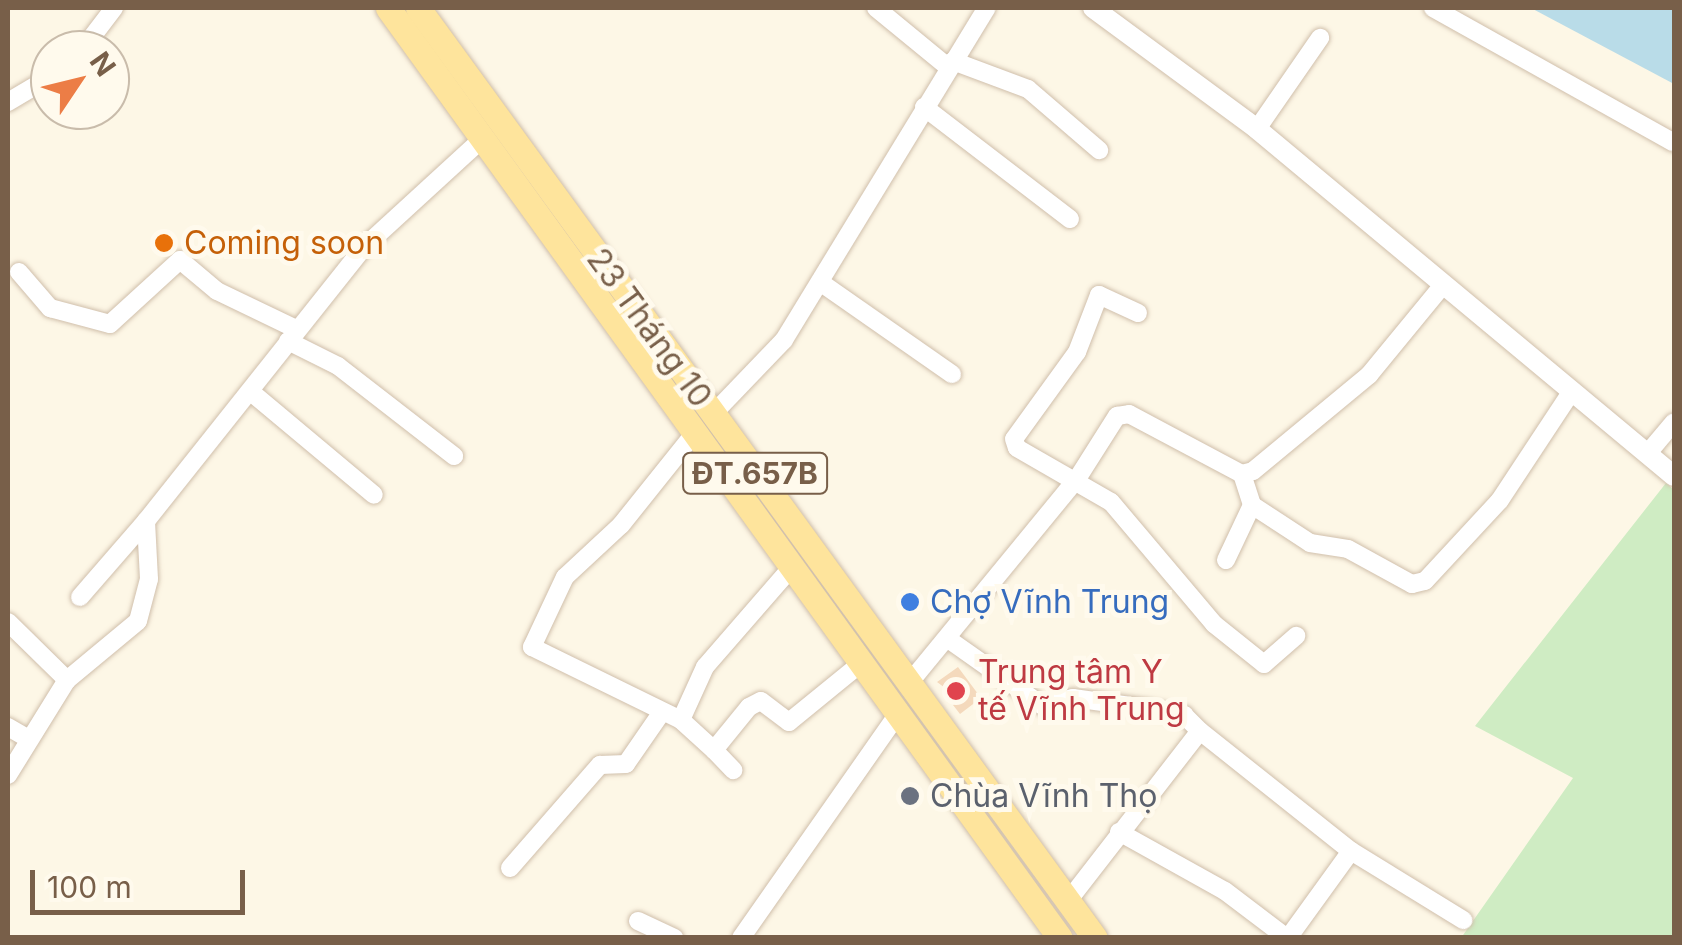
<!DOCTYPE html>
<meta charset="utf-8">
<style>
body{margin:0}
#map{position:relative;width:1682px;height:945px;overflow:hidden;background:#fdf7e6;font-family:Inter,sans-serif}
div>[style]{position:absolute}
.green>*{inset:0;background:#cfecc3}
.water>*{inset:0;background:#b9dce8}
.building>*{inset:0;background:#f4d9bc}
.roads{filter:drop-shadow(0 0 2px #d0bfab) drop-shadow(0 0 2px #d0bfab)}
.minor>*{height:18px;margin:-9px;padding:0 9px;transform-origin:9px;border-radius:9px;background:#fff}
.tertiary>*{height:20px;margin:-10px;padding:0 10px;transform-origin:10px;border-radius:10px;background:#fff}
.primary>*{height:25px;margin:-12.5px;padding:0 12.5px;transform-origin:12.5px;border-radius:12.5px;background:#fee49c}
.dots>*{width:28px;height:28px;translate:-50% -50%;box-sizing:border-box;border:5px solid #fffaed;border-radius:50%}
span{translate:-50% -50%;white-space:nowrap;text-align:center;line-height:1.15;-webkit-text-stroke:10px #fffaed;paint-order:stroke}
.shield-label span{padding:2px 8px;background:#fffaed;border:2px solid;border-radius:8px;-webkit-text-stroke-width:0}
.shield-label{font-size:30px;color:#785f49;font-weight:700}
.food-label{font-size:32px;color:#c56008}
.left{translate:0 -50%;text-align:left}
.street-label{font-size:32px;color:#785f49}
.shop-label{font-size:32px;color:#366cbe}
.health-label{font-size:32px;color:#be3a42}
.worship-label{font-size:32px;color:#5b616d}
.frame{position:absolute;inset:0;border:10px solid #785f49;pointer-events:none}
.north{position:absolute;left:30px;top:30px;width:100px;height:100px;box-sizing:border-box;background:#fffaed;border:2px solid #c9bcab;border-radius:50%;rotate:55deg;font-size:28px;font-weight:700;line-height:40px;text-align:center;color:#785f49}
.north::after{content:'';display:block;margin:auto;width:35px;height:45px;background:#ec7d46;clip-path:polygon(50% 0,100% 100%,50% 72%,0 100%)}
.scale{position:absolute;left:30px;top:870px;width:215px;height:45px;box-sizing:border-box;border:5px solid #785f49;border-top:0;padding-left:12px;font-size:30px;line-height:35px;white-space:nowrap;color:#785f49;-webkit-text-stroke:8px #fffaed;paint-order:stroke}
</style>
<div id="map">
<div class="green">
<i style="clip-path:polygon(1666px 483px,1674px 490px,1674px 937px,1461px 938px,1573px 778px,1475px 726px)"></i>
</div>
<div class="water">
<i style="clip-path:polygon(1531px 8px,1674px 8px,1674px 84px)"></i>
</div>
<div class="building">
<i style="clip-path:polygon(958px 667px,981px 698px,960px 714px,953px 705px,960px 699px,937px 682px)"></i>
</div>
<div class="roads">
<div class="minor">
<i style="left:876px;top:8px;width:94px;rotate:39.4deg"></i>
<i style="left:1433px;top:8px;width:275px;rotate:29.2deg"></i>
<i style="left:82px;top:50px;width:53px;rotate:-52.7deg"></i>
<i style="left:953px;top:61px;width:80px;rotate:20.5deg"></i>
<i style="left:1028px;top:89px;width:94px;rotate:40.7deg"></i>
<i style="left:8px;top:102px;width:49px;rotate:-30.8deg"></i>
<i style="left:924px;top:107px;width:184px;rotate:37.5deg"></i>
<i style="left:1257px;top:129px;width:111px;rotate:-55.3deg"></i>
<i style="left:19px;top:272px;width:48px;rotate:49.3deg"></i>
<i style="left:50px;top:308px;width:62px;rotate:14.9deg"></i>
<i style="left:110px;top:324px;width:95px;rotate:-42.4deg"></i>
<i style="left:180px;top:260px;width:48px;rotate:40deg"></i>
<i style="left:217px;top:291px;width:88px;rotate:25.7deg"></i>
<i style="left:820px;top:282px;width:161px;rotate:34.9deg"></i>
<i style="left:1138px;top:313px;width:43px;rotate:-155.2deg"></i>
<i style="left:1099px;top:295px;width:61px;rotate:111.1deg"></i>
<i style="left:1077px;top:352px;width:107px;rotate:125.9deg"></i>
<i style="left:1014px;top:439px;width:9px;rotate:72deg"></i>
<i style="left:1017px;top:448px;width:108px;rotate:29.9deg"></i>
<i style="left:1111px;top:502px;width:160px;rotate:49.8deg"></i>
<i style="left:1214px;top:624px;width:64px;rotate:38.7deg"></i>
<i style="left:1264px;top:664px;width:43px;rotate:-41.2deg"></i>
<i style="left:288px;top:341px;width:56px;rotate:26.6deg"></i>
<i style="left:338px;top:366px;width:147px;rotate:37.8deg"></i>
<i style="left:251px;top:392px;width:160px;rotate:39.9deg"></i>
<i style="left:712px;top:415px;width:104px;rotate:-46.2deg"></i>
<i style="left:784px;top:340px;width:389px;rotate:-58.6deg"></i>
<i style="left:1648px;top:453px;width:40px;rotate:-50deg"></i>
<i style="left:1242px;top:474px;width:33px;rotate:72deg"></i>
<i style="left:1252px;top:505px;width:69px;rotate:33.2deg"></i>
<i style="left:1310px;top:543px;width:38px;rotate:9deg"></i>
<i style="left:1348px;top:549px;width:73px;rotate:28.7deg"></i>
<i style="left:1412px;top:584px;width:13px;rotate:-13deg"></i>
<i style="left:1425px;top:581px;width:110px;rotate:-47.2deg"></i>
<i style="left:1500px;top:500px;width:127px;rotate:-56.6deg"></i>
<i style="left:1226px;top:560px;width:61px;rotate:-64.7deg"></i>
<i style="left:791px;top:568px;width:131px;rotate:131deg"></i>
<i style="left:705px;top:667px;width:58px;rotate:114.4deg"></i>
<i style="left:681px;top:720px;width:45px;rotate:42.3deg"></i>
<i style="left:714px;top:750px;width:55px;rotate:-50.9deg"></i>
<i style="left:749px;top:707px;width:13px;rotate:-27deg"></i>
<i style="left:761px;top:701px;width:35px;rotate:37deg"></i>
<i style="left:789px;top:722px;width:92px;rotate:-39.2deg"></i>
<i style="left:80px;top:597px;width:101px;rotate:-49deg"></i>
<i style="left:8px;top:622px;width:83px;rotate:44.5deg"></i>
<i style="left:948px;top:639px;width:116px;rotate:35.2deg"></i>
<i style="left:1043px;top:706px;width:31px;rotate:-15deg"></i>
<i style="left:1073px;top:698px;width:74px;rotate:7.8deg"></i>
<i style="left:1146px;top:708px;width:39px;rotate:10deg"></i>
<i style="left:1184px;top:715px;width:23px;rotate:45deg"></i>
<i style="left:910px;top:682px;width:263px;rotate:-50.6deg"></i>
<i style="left:1077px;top:479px;width:75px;rotate:-57.6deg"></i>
<i style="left:1117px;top:416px;width:12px;rotate:-9deg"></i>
<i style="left:1129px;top:414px;width:128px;rotate:28deg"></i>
<i style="left:1242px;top:474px;width:11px;rotate:-15deg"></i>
<i style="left:1253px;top:471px;width:151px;rotate:-39.6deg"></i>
<i style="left:1369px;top:375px;width:117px;rotate:-50.6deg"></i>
<i style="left:681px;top:720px;width:166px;rotate:-153.9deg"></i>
<i style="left:532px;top:647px;width:77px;rotate:-64.8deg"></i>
<i style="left:565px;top:577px;width:76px;rotate:-42.9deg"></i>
<i style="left:621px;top:525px;width:117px;rotate:-51.3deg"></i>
<i style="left:8px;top:727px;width:24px;rotate:30deg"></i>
<i style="left:714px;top:750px;width:28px;rotate:46deg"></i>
<i style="left:8px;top:775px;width:112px;rotate:-58.2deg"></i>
<i style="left:67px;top:680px;width:92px;rotate:-39.7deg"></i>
<i style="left:138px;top:621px;width:43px;rotate:-75.3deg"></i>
<i style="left:149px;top:579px;width:58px;rotate:-93deg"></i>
<i style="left:146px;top:521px;width:349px;rotate:-51.5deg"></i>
<i style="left:363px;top:248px;width:163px;rotate:-42.5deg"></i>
<i style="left:1119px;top:832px;width:121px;rotate:29.1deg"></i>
<i style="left:1225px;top:891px;width:78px;rotate:37.2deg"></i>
<i style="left:1351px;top:851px;width:132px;rotate:31.6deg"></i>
<i style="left:510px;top:868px;width:137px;rotate:-48.9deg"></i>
<i style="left:600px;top:765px;width:26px;rotate:-2deg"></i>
<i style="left:626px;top:764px;width:63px;rotate:-55.3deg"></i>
<i style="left:1068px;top:901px;width:215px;rotate:-52.2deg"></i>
<i style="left:1200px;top:731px;width:193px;rotate:38.5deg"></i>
<i style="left:1351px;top:851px;width:107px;rotate:125.9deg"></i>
<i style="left:638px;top:921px;width:40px;rotate:25deg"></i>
<i style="left:741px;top:938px;width:272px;rotate:-55deg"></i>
</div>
<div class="tertiary">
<i style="left:1093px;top:8px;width:204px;rotate:36.4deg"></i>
<i style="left:1257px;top:129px;width:542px;rotate:39.77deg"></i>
</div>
<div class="primary">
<i style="left:388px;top:8px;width:1147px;rotate:54.15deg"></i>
<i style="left:418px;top:8px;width:1150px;rotate:53.95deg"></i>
</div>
</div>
<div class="dots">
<i style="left:164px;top:243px;background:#e8710a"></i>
<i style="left:910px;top:602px;background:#3f7fe0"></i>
<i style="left:956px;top:691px;background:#e0444e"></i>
<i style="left:910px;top:796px;background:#6b7280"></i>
</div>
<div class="shield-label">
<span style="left:755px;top:473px">ĐT.657B</span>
</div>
<div class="food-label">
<span class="left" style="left:184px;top:243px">Coming soon</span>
</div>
<div class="street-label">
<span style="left:649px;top:328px;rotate:54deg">23 Tháng 10</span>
</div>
<div class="shop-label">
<span class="left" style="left:930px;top:602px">Chợ Vĩnh Trung</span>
</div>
<div class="health-label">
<span class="left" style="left:978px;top:691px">Trung tâm Y<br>tế Vĩnh Trung</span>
</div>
<div class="worship-label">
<span class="left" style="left:930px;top:796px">Chùa Vĩnh Thọ</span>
</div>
<div class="frame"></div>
<div class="north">N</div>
<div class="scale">100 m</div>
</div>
